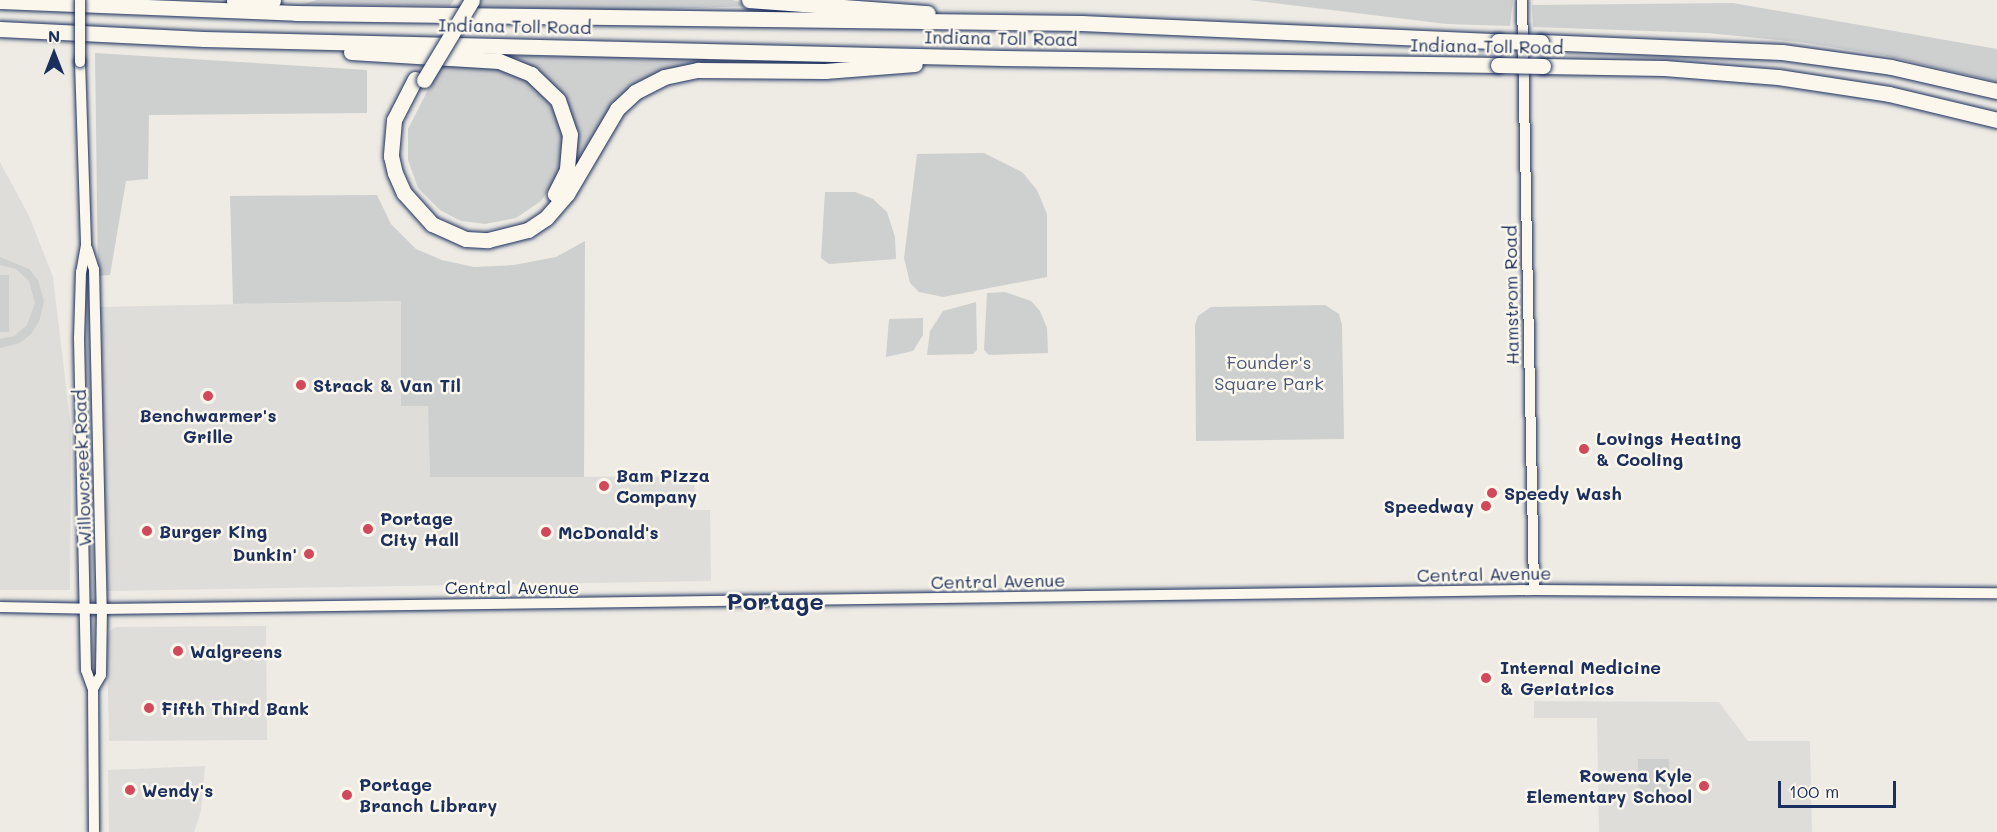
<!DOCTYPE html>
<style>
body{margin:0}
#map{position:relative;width:1997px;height:832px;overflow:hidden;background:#eeebe4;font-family:Mali,sans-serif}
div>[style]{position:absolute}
.built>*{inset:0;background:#deddda}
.green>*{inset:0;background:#cecfcf}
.roads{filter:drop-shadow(0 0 2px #1b2f5e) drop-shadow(0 0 2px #1b2f5e)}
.tertiary>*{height:10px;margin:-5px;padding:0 5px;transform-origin:5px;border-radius:5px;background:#fbf7ec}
.secondary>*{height:10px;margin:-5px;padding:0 5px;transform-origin:5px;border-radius:5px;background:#fbf7ec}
.motorway>*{height:15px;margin:-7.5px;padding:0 7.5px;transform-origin:7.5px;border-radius:7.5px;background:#fbf7ec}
.bridges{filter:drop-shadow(0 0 2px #1b2f5e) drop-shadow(0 0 2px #1b2f5e)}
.secondary-bridge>*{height:10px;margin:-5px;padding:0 5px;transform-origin:5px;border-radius:5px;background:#fbf7ec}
.motorway-bridge>*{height:15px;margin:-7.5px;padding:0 7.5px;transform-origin:7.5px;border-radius:7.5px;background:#fbf7ec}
.dots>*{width:16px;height:16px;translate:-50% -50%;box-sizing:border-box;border:3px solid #fbf7ec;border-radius:50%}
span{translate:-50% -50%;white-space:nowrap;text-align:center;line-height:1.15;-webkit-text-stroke:5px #fbf7ec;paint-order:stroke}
.street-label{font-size:18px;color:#1b2f5e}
.park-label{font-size:18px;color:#48577a}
.poi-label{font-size:18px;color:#1b2f5e;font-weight:700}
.left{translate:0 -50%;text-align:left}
.right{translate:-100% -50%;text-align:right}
.district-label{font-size:24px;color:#1b2f5e;font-weight:700}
.north{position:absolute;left:24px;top:24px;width:60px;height:60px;-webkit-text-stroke:4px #fbf7ec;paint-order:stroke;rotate:0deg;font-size:16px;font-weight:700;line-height:24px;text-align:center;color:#1b2f5e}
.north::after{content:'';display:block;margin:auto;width:21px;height:27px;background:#1b2f5e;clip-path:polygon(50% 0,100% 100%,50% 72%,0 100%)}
.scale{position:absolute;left:1778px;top:781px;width:118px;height:27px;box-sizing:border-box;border:3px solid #1b2f5e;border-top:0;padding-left:8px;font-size:18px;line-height:21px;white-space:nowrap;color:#1b2f5e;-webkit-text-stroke:4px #fbf7ec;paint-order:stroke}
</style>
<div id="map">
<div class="built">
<i style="clip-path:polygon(0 162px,29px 216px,53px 277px,71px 429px,70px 590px,0 590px)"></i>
<i style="clip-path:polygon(401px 301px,401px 406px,428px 406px,430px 476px,694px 477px,695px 510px,710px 510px,711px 581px,107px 591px,98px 307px)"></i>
<i style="clip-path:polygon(266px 626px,267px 740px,109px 741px,107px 641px,110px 631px,116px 627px)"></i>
<i style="clip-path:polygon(1534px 701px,1719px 702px,1748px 741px,1810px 741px,1812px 832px,1599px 832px,1597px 718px,1534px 718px)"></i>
<i style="clip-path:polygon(205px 766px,201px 811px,194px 832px,109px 832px,108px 770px)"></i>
</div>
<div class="green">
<i style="clip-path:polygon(317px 0,454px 0,450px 6px,303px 4px)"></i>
<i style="clip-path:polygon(479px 0,733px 0,752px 6px,640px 10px,475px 7px)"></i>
<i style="clip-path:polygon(1249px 0,1513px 0,1510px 26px,1446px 24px)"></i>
<i style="clip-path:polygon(1733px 3px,1997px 49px,1997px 82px,1883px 55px,1799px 42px,1707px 33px,1533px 27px,1532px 5px)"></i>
<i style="clip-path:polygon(95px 53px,367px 70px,367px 113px,149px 115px,148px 179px,126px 181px,110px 275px,98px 276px)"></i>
<i style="clip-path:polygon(496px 56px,710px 58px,745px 64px,653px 75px,579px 163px,573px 161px,559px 94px)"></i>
<i style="clip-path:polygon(441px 64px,496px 68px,520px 75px,542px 92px,554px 111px,562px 129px,564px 154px,556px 178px,541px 201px,516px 218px,485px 224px,461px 221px,440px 210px,418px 188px,408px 160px,408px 129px)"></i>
<i style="clip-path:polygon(984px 153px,1022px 172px,1037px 190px,1047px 214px,1047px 277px,943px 297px,919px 292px,910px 283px,904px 258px,917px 154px)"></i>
<i style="clip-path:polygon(825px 192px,855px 192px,873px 199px,887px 212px,895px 237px,896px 259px,829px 264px,821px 258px)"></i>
<i style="clip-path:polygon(377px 195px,391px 224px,416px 249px,442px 260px,474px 267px,514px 265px,556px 257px,585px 241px,584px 477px,430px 477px,428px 406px,401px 406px,401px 301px,233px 304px,230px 196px)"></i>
<i style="clip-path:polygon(0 257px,29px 269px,38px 280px,44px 301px,39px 322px,31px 334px,20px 343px,0 348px,0 339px,14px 336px,27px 325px,35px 303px,29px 281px,16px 269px,0 265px)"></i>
<i style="clip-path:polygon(0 275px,9px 275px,9px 332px,0 332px)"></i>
<i style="clip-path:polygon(1005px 292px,1031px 301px,1040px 311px,1047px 328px,1048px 353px,989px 355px,984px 350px,987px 293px)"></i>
<i style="clip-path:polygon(976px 302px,977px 350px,973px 354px,927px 355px,930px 331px,943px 311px)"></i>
<i style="clip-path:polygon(1325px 305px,1339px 314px,1342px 325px,1344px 439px,1196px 441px,1195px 325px,1198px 316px,1211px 307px)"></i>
<i style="clip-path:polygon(923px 318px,923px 335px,913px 351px,886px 357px,889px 319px)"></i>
<i style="clip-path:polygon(1638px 759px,1669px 759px,1670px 799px,1639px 800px)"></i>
</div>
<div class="roads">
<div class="tertiary">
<i style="left:1522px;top:0;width:590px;rotate:88.83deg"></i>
</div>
<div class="secondary">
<i style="left:80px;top:62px;width:183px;rotate:88.1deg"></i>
<i style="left:86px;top:245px;width:27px;rotate:100deg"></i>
<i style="left:81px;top:272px;width:66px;rotate:91.7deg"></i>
<i style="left:79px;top:338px;width:332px;rotate:88.8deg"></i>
<i style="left:86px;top:670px;width:20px;rotate:70deg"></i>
<i style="left:93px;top:689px;width:143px;rotate:89.6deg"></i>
<i style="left:87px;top:248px;width:22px;rotate:72deg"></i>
<i style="left:94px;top:269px;width:340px;rotate:88.7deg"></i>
<i style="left:102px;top:609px;width:66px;rotate:90.9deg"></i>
<i style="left:101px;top:675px;width:16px;rotate:120deg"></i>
<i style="left:0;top:607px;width:102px;rotate:1.1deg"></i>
<i style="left:102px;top:609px;width:1432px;rotate:-0.76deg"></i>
<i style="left:1534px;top:590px;width:463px;rotate:0.4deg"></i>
</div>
<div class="motorway">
<i style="left:749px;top:0;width:179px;rotate:4.2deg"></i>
<i style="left:0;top:1px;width:296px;rotate:2.3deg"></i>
<i style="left:296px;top:13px;width:785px;rotate:0.73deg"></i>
<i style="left:1081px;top:23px;width:417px;rotate:2.5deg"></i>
<i style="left:234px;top:1px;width:39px;rotate:-1deg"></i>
<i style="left:0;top:29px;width:204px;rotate:2.8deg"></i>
<i style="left:204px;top:39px;width:799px;rotate:1.36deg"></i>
<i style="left:1003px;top:58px;width:495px;rotate:0.8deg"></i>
<i style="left:1541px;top:42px;width:241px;rotate:2.4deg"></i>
<i style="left:1782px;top:52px;width:110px;rotate:7.8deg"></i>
<i style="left:1891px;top:67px;width:109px;rotate:12.8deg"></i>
<i style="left:351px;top:52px;width:148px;rotate:3.5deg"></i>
<i style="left:499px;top:61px;width:35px;rotate:22deg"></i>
<i style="left:531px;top:74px;width:37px;rotate:44deg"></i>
<i style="left:558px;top:100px;width:36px;rotate:71deg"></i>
<i style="left:570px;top:134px;width:36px;rotate:95deg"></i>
<i style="left:567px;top:170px;width:27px;rotate:117deg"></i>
<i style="left:1543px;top:66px;width:121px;rotate:0.9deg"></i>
<i style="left:1664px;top:68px;width:114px;rotate:4.5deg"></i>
<i style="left:1778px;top:77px;width:112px;rotate:8.7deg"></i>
<i style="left:1889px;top:94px;width:111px;rotate:13.5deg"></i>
<i style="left:415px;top:79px;width:46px;rotate:117.1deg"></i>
<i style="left:394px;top:120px;width:36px;rotate:95deg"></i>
<i style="left:391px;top:156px;width:17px;rotate:77deg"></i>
<i style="left:395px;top:173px;width:22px;rotate:66deg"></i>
<i style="left:404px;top:193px;width:42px;rotate:47.9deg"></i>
<i style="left:432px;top:224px;width:37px;rotate:24deg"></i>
<i style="left:466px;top:239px;width:22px;rotate:3deg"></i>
<i style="left:488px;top:240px;width:41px;rotate:-14deg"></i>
<i style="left:528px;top:230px;width:22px;rotate:-34deg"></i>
<i style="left:546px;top:218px;width:32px;rotate:-49deg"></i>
<i style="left:567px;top:194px;width:99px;rotate:-59.5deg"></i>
<i style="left:617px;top:109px;width:25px;rotate:-43deg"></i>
<i style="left:635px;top:92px;width:33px;rotate:-27deg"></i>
<i style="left:664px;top:77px;width:35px;rotate:-12deg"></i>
<i style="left:698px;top:70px;width:127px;rotate:0.5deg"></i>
<i style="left:825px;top:71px;width:90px;rotate:-4.4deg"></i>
</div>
</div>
<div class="bridges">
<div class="secondary-bridge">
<i style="left:80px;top:0;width:62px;rotate:90deg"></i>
</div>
<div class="motorway-bridge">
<i style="left:1498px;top:41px;width:43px;rotate:1.3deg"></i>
<i style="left:1498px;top:65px;width:45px;rotate:1.3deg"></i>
<i style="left:424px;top:80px;width:93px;rotate:-59deg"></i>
</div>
</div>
<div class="dots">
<i style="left:301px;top:385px;background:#d1495b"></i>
<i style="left:208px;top:396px;background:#d1495b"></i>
<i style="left:1584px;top:449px;background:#d1495b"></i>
<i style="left:604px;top:486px;background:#d1495b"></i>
<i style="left:1492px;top:493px;background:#d1495b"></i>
<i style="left:1486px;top:506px;background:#d1495b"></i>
<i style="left:368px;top:529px;background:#d1495b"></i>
<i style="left:147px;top:531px;background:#d1495b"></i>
<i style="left:546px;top:532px;background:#d1495b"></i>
<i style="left:309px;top:554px;background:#d1495b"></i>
<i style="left:178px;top:651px;background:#d1495b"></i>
<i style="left:1486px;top:678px;background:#d1495b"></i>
<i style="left:149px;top:708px;background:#d1495b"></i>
<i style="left:1704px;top:786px;background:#d1495b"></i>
<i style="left:130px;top:790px;background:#d1495b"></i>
<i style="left:347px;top:795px;background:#d1495b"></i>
</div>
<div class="street-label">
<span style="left:515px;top:26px;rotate:1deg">Indiana Toll Road</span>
<span style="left:1001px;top:38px;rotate:1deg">Indiana Toll Road</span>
<span style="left:1487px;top:46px;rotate:1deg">Indiana Toll Road</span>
<span style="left:1511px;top:295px;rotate:-91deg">Hamstrom Road</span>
<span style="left:82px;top:468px;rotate:-92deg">Willowcreek Road</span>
<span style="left:1484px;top:574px;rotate:-1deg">Central Avenue</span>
<span style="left:998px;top:581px;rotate:-1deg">Central Avenue</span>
<span style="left:512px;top:587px">Central Avenue</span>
</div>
<div class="park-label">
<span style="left:1269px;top:373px">Founder's<br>Square Park</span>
</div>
<div class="poi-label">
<span class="left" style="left:313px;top:385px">Strack &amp; Van Til</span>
<span style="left:208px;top:426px">Benchwarmer's<br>Grille</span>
<span class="left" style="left:1596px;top:449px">Lovings Heating<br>&amp; Cooling</span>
<span class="left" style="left:616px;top:486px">Bam Pizza<br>Company</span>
<span class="left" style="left:1504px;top:493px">Speedy Wash</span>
<span class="right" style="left:1474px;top:506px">Speedway</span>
<span class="left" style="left:380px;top:529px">Portage<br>City Hall</span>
<span class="left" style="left:159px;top:531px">Burger King</span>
<span class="left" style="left:558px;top:532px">McDonald's</span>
<span class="right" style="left:297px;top:554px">Dunkin'</span>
<span class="left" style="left:190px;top:651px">Walgreens</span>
<span class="left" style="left:1500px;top:678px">Internal Medicine<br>&amp; Geriatrics</span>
<span class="left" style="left:161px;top:708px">Fifth Third Bank</span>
<span class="right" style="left:1692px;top:786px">Rowena Kyle<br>Elementary School</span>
<span class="left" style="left:359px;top:795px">Portage<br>Branch Library</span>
<span class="left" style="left:142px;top:790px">Wendy's</span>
</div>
<div class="district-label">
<span style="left:775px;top:601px">Portage</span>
</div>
<div class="north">N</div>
<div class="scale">100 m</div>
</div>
